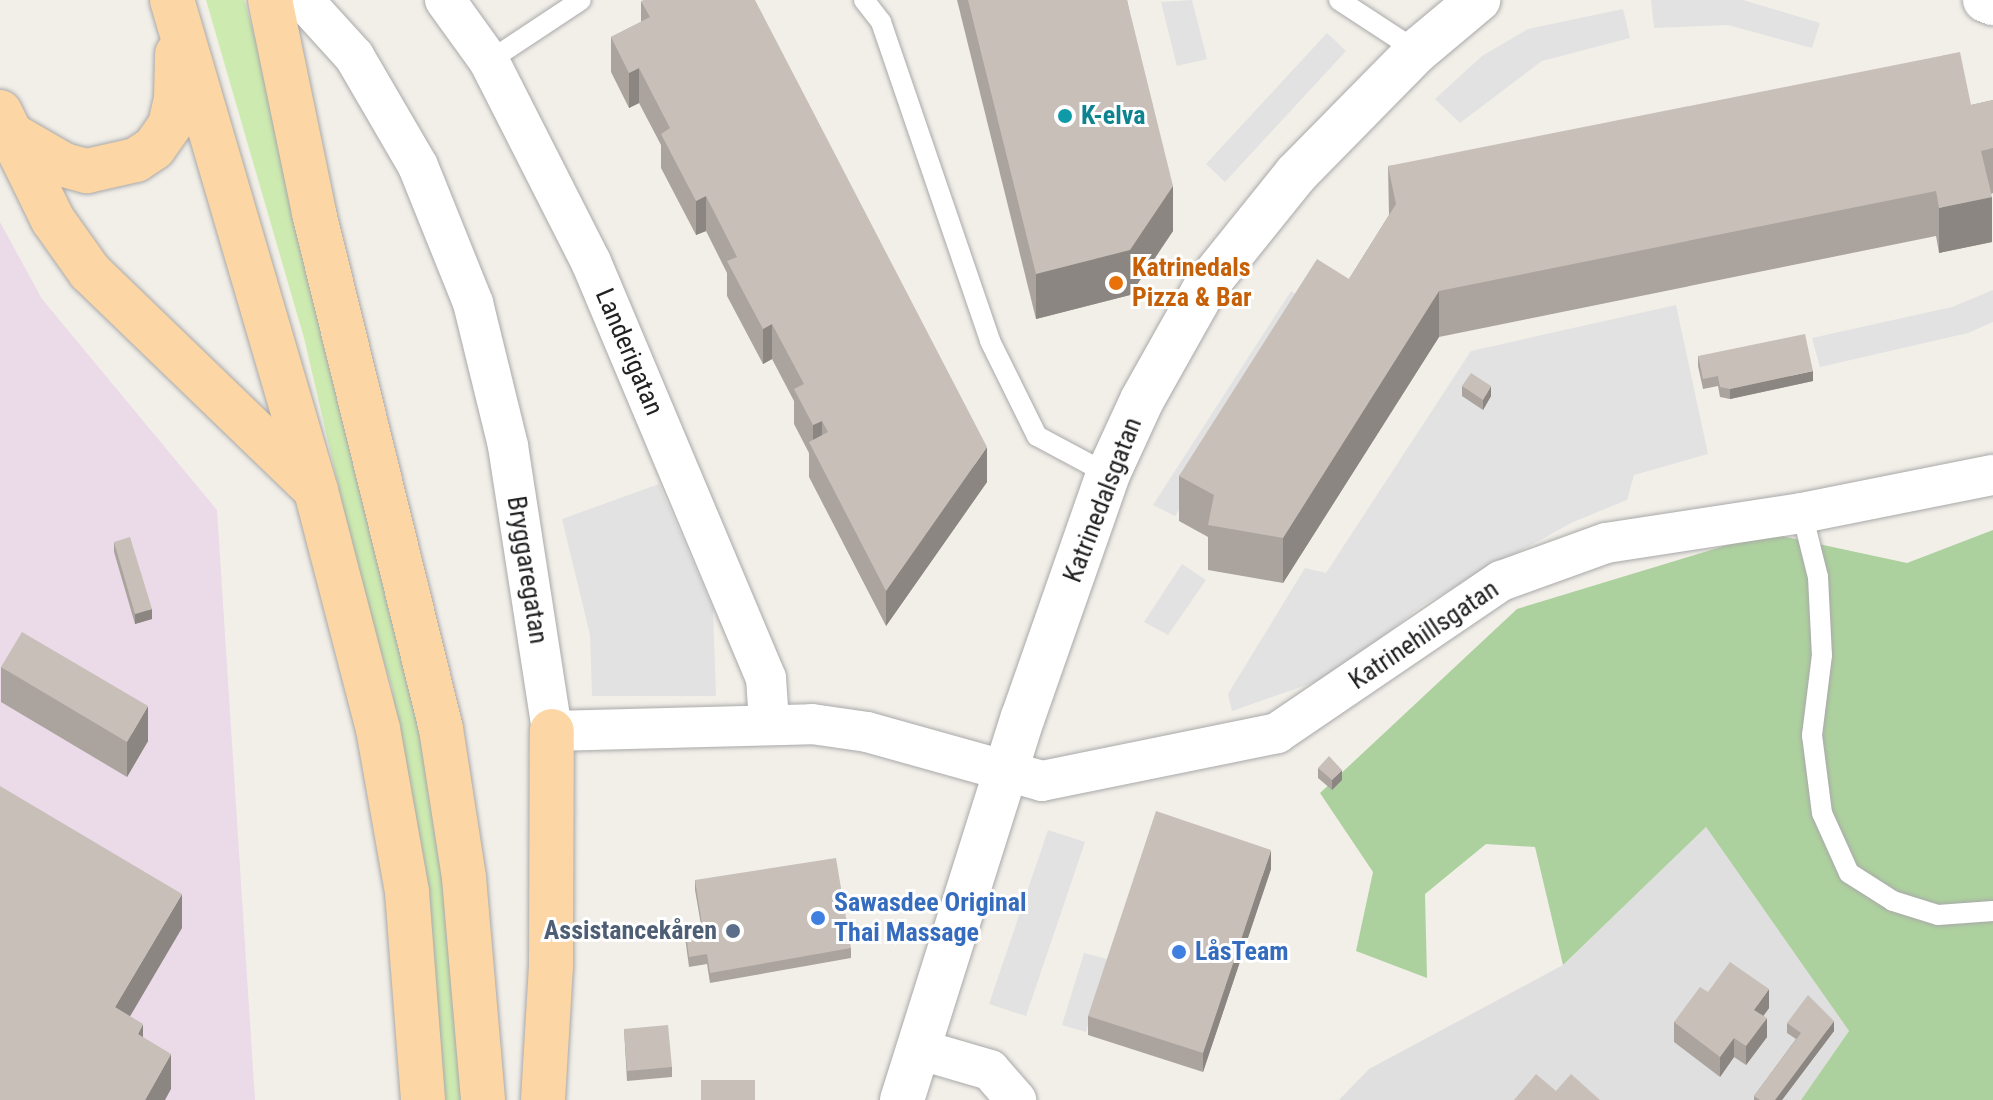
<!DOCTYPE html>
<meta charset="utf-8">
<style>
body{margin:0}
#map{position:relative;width:1993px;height:1100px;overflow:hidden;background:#f2efe9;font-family:"Roboto Condensed",sans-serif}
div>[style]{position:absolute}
.residential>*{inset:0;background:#e0dfdf}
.industrial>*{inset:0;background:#ebdbe8}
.grass>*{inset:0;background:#cdebb0}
.forest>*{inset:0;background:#add19e}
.parking>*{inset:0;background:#e2e2e2}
.roads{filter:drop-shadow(0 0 2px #a9a9a9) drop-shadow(0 0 2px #a9a9a9)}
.service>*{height:20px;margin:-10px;padding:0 10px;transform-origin:10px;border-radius:10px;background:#fff}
.minor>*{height:40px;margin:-20px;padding:0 20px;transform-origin:20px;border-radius:20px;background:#fff}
.tertiary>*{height:44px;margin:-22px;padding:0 22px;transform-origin:22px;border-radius:22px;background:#fff}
.primary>*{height:44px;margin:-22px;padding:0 22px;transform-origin:22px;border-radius:22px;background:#fcd6a4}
.wall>*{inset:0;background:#aba49e}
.shaded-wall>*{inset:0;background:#8b8681}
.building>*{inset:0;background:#c7bfb8}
.dots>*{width:22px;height:22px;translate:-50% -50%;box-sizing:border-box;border:4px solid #fff;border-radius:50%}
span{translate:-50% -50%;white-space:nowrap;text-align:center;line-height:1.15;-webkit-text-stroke:6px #fff;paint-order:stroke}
.culture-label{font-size:26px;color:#0d838f;font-weight:700}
.left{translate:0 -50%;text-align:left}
.food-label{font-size:26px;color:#c56008;font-weight:700}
.street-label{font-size:26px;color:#222}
.shop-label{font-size:26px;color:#366cbe;font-weight:700}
.service-label{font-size:26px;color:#4e5e75;font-weight:700}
.right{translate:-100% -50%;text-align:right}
</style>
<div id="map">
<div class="residential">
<i style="clip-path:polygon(1706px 827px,1849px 1031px,1801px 1100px,1339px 1100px,1369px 1069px,1563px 965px)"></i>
</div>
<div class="industrial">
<i style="clip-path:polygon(0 222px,42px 299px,217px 510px,255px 1100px,0 1100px)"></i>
</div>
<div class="grass">
<i style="clip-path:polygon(206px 0,244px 0,304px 201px,421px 737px,445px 880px,467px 1100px,446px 1100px,392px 688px,365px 600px,304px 338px)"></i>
</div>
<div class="forest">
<i style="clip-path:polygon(1993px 530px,1993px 1100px,1801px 1100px,1849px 1031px,1706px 827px,1563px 965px,1535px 847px,1486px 844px,1425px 894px,1427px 978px,1356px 951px,1373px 872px,1320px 793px,1517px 609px,1767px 533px,1907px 563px)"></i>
</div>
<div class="parking">
<i style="clip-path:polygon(1192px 0,1207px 59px,1177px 66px,1161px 2px)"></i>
<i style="clip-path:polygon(1651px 0,1743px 0,1820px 23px,1812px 48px,1728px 25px,1654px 28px)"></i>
<i style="clip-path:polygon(1623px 9px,1630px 38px,1542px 61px,1460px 123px,1435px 99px,1482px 56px,1528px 29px)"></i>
<i style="clip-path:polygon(1327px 33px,1346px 51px,1225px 182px,1206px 164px)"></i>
<i style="clip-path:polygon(1993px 290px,1993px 322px,1968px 333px,1820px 367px,1812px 338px,1952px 307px)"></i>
<i style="clip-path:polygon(1291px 291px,1314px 305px,1175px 516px,1153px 505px)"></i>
<i style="clip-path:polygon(1676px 305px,1708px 454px,1634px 475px,1627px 500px,1573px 522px,1421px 606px,1335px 675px,1232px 711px,1228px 694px,1305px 568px,1326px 573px,1471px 351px)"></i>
<i style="clip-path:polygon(659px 484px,713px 609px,716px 696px,592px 696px,590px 635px,562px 519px)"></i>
<i style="clip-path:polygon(1182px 564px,1206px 580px,1168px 635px,1144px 622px)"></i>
<i style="clip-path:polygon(1048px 830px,1085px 842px,1026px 1016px,989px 1004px)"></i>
<i style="clip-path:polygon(1084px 953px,1107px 959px,1086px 1032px,1062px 1025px)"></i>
</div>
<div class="roads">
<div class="service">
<i style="left:864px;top:0;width:28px;rotate:52deg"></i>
<i style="left:881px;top:22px;width:337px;rotate:71.1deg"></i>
<i style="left:990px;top:341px;width:106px;rotate:63.7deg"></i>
<i style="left:1037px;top:436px;width:81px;rotate:28.2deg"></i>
<i style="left:1339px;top:0;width:93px;rotate:33.2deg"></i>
<i style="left:489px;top:61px;width:110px;rotate:-33.5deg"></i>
<i style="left:1802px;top:513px;width:66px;rotate:76deg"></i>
<i style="left:1818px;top:577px;width:78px;rotate:87.1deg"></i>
<i style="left:1822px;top:655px;width:81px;rotate:97.1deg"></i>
<i style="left:1812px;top:735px;width:79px;rotate:82.7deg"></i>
<i style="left:1822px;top:813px;width:66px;rotate:65.8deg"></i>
<i style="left:1849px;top:873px;width:52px;rotate:32.5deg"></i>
<i style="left:1893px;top:901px;width:47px;rotate:17.3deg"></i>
<i style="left:1938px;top:915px;width:55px;rotate:-4.2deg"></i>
</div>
<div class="minor">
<i style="left:303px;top:0;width:76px;rotate:47.7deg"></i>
<i style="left:354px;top:56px;width:127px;rotate:59.8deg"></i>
<i style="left:418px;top:166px;width:148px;rotate:68.1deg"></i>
<i style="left:473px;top:303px;width:147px;rotate:76.2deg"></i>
<i style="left:508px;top:446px;width:288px;rotate:81.2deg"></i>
<i style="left:552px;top:731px;width:260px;rotate:-1.5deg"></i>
<i style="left:812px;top:724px;width:56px;rotate:8.3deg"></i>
<i style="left:867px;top:732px;width:182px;rotate:15.6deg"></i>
<i style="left:1042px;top:781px;width:240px;rotate:-11.5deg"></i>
<i style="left:1277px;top:733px;width:271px;rotate:-34.2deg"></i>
<i style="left:1501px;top:581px;width:112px;rotate:-19.9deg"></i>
<i style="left:1606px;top:543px;width:198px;rotate:-8.7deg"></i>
<i style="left:1802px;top:513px;width:195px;rotate:-11.3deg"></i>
<i style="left:445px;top:0;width:75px;rotate:54.2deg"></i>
<i style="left:489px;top:61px;width:225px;rotate:63.1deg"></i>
<i style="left:591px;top:262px;width:451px;rotate:67.2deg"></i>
<i style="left:766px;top:678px;width:44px;rotate:86.1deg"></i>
<i style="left:918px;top:1049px;width:75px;rotate:16.3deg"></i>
<i style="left:990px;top:1070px;width:40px;rotate:49deg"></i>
</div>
<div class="tertiary">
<i style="left:1985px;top:0;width:9px;rotate:21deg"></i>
<i style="left:902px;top:1100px;width:402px;rotate:-72.5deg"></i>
<i style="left:1023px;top:717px;width:257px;rotate:-70.7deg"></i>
<i style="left:1108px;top:474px;width:81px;rotate:-65.3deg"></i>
<i style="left:1142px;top:400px;width:131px;rotate:-60.7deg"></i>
<i style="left:1206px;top:286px;width:144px;rotate:-51.2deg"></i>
<i style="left:1296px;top:174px;width:173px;rotate:-45.5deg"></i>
<i style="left:1417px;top:51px;width:80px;rotate:-39.9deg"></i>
</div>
<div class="primary">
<i style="left:172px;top:0;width:512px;rotate:73.65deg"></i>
<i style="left:316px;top:491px;width:246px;rotate:75.4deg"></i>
<i style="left:378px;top:729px;width:166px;rotate:79.9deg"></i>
<i style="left:407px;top:892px;width:209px;rotate:85.6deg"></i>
<i style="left:270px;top:0;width:217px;rotate:78.3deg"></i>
<i style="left:314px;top:213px;width:531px;rotate:76.17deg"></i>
<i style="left:441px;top:729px;width:151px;rotate:81.2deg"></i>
<i style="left:464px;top:878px;width:223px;rotate:85.1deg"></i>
<i style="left:0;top:112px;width:120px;rotate:63.9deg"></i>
<i style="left:53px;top:220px;width:64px;rotate:54.6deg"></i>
<i style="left:90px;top:272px;width:313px;rotate:44deg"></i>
<i style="left:14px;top:136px;width:58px;rotate:30.1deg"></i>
<i style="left:64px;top:165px;width:24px;rotate:15deg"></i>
<i style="left:87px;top:171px;width:50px;rotate:-12.7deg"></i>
<i style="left:136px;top:160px;width:22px;rotate:-34deg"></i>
<i style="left:154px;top:148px;width:28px;rotate:-55deg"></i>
<i style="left:170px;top:125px;width:27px;rotate:-77deg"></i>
<i style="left:176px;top:99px;width:45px;rotate:-88.7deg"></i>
<i style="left:543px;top:1100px;width:134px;rotate:-86.6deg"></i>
<i style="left:551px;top:966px;width:235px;rotate:-89.8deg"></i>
</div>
</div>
<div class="wall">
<i style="clip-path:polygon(957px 0,1127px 0,1173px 231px,1130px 295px,1036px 319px)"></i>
<i style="clip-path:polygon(641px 1px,987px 482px,886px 626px,809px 477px,809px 453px,794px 424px,794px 401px,772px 359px,763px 364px,727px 296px,727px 273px,706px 231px,696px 235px,661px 168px,661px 145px,639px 103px,629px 108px,611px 72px,611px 37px,641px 22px)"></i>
<i style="clip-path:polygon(1993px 100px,1993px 193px,1991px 194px,1992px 242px,1939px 253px,1936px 236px,1439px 337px,1283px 583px,1208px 570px,1208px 537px,1179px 521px,1179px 476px,1349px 279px,1389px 215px,1388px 166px,1971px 105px)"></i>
<i style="clip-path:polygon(1698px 356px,1813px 381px,1730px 399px,1720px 397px,1718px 386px,1703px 389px,1698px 366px)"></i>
<i style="clip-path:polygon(1462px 386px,1491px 396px,1483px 410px,1462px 396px)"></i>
<i style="clip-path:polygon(114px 542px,152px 619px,135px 624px,114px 552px)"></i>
<i style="clip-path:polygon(1px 667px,148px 741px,127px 777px,1px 702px)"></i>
<i style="clip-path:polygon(1318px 768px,1342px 780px,1332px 790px,1318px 778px)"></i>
<i style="clip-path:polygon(1271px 869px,1203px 1072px,1088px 1035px,1088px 1016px)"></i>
<i style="clip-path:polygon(695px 880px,851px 948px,851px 958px,710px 983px,707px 964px,689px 967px,685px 937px,685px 927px,701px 925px,695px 890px)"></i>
<i style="clip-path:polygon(1708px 992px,1769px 1008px,1763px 1016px,1767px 1037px,1746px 1065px,1734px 1057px,1720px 1077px,1674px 1042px,1674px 1022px)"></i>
<i style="clip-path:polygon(1787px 1023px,1834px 1031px,1782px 1100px,1754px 1100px,1754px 1096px,1796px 1039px,1787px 1033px)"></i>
<i style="clip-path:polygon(624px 1029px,672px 1067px,672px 1077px,627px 1081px)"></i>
</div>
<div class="shaded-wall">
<i style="clip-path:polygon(639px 68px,639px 103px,629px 108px,629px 73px)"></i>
<i style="clip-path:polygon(1173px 186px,1173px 231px,1130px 295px,1036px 319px,1036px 274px)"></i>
<i style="clip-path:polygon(706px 196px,706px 231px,696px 235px,696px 201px)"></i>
<i style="clip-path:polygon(1992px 197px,1992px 242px,1939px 253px,1939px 208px)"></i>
<i style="clip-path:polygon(1439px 291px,1439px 337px,1283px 583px,1283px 538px)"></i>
<i style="clip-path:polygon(772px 324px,772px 359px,763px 364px,763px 329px)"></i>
<i style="clip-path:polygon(1813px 371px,1813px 381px,1730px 399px,1730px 389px)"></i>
<i style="clip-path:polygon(1491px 386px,1491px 396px,1483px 410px,1483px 400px)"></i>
<i style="clip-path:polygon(822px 421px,822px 455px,813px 450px,813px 425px)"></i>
<i style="clip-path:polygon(987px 447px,987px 482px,886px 626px,886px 591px)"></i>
<i style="clip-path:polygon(152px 609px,152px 619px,135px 624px,135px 614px)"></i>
<i style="clip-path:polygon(148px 706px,148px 741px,127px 777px,127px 742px)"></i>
<i style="clip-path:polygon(1342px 770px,1342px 780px,1332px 790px,1332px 780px)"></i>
<i style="clip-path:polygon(1271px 850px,1271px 869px,1203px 1072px,1203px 1053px)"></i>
<i style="clip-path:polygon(182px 894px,182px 928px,115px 1042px,115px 1007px)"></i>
<i style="clip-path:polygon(1769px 989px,1769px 1008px,1754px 1029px,1754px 1010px)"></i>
<i style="clip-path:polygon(1767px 1018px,1767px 1037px,1746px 1065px,1746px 1046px)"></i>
<i style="clip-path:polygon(1834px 1021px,1834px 1031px,1782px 1100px,1775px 1100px)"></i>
<i style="clip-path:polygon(143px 1024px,143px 1059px,138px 1034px)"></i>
<i style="clip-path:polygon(1734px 1038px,1734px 1057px,1720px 1077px,1720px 1057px)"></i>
<i style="clip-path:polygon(171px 1054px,171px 1089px,165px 1100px,145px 1100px)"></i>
</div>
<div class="building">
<i style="clip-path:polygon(644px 0,755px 0,987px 447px,886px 591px,809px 442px,828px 432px,822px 421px,813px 425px,794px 389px,804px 384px,772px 324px,763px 329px,727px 261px,737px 257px,706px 196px,696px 201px,661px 134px,670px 128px,639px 68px,629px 73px,611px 37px,650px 17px,641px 1px)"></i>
<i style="clip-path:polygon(968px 0,1127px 0,1173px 186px,1130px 250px,1036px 274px)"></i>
<i style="clip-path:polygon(1960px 52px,1971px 105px,1993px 100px,1993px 148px,1981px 151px,1992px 197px,1939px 208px,1936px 191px,1439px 291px,1283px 538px,1208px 525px,1214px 495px,1179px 476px,1317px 259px,1349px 279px,1396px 204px,1388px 166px)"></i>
<i style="clip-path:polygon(1805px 334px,1813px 371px,1730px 389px,1720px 387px,1718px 376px,1703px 379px,1698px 356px)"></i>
<i style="clip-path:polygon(1471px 373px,1491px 386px,1483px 400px,1462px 386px)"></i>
<i style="clip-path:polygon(130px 537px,152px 609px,135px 614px,114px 542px)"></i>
<i style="clip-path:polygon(22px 632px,148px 706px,127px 742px,1px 667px)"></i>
<i style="clip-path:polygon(1329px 756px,1342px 770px,1332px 780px,1318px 768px)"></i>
<i style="clip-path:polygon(0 786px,182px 894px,115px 1007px,143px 1024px,138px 1034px,171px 1054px,145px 1100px,0 1100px)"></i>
<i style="clip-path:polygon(1156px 811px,1271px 850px,1203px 1053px,1088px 1016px)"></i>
<i style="clip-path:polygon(836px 858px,851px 948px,710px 973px,707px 954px,689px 957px,685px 927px,702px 924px,695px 880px)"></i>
<i style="clip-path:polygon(1730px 962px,1769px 989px,1754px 1010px,1767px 1018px,1746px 1046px,1734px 1038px,1720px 1057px,1674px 1022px,1700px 987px,1708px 992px)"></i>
<i style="clip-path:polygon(1808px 995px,1834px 1021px,1775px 1100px,1760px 1100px,1754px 1096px,1801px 1033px,1787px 1023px)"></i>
<i style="clip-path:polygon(668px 1025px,672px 1067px,627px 1071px,624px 1029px)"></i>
<i style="clip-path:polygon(1536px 1074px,1556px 1091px,1571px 1074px,1600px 1100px,1514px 1100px)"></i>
<i style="clip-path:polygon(701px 1080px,755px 1080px,755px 1100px,701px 1100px)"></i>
</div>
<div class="dots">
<i style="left:1065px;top:116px;background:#0f9aa8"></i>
<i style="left:1116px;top:283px;background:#e8710a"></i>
<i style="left:818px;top:918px;background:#3f7fe0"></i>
<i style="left:733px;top:931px;background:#5c6f8a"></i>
<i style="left:1179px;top:952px;background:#3f7fe0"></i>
</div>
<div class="culture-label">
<span class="left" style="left:1081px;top:116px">K-elva</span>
</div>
<div class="food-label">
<span class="left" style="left:1132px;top:283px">Katrinedals<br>Pizza &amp; Bar</span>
</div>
<div class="street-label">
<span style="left:629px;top:352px;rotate:67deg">Landerigatan</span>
<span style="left:1103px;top:500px;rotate:-69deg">Katrinedalsgatan</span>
<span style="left:527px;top:570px;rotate:81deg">Bryggaregatan</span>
<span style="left:1424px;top:635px;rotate:-34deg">Katrinehillsgatan</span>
</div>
<div class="shop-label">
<span class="left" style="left:834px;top:918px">Sawasdee Original<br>Thai Massage</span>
<span class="left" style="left:1195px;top:952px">LåsTeam</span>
</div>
<div class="service-label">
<span class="right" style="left:717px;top:931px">Assistancekåren</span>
</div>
</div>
